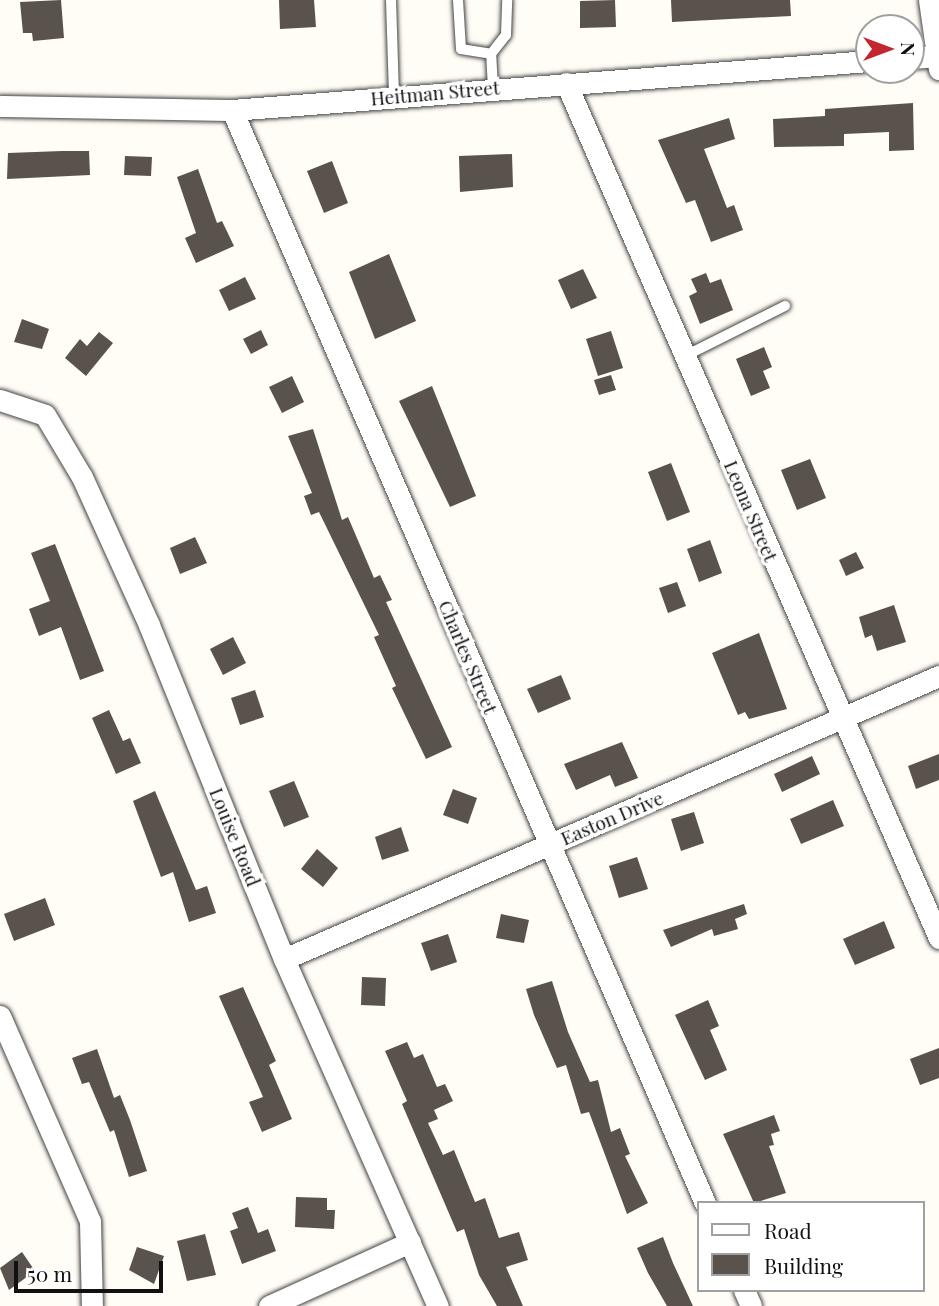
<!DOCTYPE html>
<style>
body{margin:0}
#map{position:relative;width:939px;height:1306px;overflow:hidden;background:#fffdf5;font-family:"Playfair Display",serif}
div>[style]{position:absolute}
.building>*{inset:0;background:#5a524d}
.roads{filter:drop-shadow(0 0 2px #444) drop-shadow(0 0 2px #444)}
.lane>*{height:10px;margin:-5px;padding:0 5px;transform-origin:5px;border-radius:5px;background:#fff}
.street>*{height:21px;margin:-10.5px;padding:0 10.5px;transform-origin:10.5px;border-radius:10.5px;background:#fff}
span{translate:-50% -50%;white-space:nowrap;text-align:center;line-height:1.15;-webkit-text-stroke:7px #fff;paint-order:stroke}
.street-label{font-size:19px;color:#111}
.legend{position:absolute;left:697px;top:1201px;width:228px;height:91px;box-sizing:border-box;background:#fff;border:2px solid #a0a0a0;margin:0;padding:9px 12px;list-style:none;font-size:21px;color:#111}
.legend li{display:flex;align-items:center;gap:14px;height:35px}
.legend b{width:35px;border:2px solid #a0a0a0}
.north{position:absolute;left:855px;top:14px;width:70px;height:70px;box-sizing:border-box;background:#fff;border:2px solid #a0a0a0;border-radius:50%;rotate:90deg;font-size:19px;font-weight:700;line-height:28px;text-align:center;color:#111}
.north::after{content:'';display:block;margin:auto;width:24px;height:32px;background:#c4262e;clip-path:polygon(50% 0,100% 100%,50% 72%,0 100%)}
.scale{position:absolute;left:14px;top:1261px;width:149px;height:32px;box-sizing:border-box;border:4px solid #111;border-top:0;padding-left:9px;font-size:21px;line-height:24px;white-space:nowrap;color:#111;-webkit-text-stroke:5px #fff;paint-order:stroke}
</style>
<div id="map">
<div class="building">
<i style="clip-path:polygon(61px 0,64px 38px,33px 41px,32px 33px,23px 33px,20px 2px)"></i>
<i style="clip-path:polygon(279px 0,314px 0,316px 27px,280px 29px)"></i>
<i style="clip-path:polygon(615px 0,616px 27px,580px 28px,580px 1px)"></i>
<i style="clip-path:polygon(671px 0,790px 0,791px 16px,672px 22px)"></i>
<i style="clip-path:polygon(913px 103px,914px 150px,889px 151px,889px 132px,844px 134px,844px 146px,774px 147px,773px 119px,825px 116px,825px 109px)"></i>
<i style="clip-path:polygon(729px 118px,735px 139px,704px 149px,727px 208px,734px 205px,743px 230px,711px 242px,695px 200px,686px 203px,658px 140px)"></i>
<i style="clip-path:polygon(62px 151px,89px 151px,90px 175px,7px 179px,8px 153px)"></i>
<i style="clip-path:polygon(512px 154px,513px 187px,460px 192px,459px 156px)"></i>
<i style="clip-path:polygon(125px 156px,152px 157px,151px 176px,124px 175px)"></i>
<i style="clip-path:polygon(332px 161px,348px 203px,324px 213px,307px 171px)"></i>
<i style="clip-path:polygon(198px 169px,217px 223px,222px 221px,234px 246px,196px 263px,185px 238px,196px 233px,177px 177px)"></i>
<i style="clip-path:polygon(389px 254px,416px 321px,375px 339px,349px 272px)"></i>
<i style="clip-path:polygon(583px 269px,597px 298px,571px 309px,558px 280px)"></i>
<i style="clip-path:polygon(706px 273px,710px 283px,721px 279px,733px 310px,700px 324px,689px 296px,697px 292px,691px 279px)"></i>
<i style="clip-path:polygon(245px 277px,256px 299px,229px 311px,219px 290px)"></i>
<i style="clip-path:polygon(22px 319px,49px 329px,42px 349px,14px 342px)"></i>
<i style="clip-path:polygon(261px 330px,268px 345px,251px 354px,243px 339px)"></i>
<i style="clip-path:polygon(611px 331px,623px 368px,598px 376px,586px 339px)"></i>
<i style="clip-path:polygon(99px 332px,113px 343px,86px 376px,65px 358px,80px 339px,87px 346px)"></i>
<i style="clip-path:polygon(764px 347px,772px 367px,763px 371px,770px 388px,751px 396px,736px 359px)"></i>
<i style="clip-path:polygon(611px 375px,616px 390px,599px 395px,594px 380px)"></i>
<i style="clip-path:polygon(292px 376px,304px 402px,282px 413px,269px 387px)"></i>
<i style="clip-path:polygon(432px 386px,476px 496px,450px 507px,399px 401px)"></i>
<i style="clip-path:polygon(313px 429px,342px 520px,348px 517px,374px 578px,380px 575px,392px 600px,386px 602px,452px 747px,426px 759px,392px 688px,396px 686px,374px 637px,379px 635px,319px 512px,311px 515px,304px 496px,312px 493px,288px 436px)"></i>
<i style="clip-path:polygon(810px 459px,826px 498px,797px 510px,781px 470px)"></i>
<i style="clip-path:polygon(671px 463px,690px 512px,667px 521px,648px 472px)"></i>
<i style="clip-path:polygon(195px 537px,207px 563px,180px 574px,170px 548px)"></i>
<i style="clip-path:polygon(710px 540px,722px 573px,699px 582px,687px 549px)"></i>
<i style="clip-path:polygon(55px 544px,104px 671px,80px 680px,61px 627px,39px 636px,29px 609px,50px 601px,31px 553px)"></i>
<i style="clip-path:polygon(856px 552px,864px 568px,846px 576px,839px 560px)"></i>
<i style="clip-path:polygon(677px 582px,686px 606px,668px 613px,659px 588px)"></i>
<i style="clip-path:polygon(894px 605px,906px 642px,877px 651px,872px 635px,865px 638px,859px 617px)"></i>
<i style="clip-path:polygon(759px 633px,787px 709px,749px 719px,745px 712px,738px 715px,712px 653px)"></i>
<i style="clip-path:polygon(233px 637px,246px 663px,223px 675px,210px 649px)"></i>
<i style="clip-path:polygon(561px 675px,571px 699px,538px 713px,527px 689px)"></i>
<i style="clip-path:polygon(255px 690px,264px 717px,240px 725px,231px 698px)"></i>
<i style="clip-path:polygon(109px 710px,123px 741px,130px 738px,141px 763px,116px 774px,92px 718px)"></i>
<i style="clip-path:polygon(622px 742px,638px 778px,615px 787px,610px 775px,576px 790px,564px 764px)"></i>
<i style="clip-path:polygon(939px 754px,939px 780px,916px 789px,908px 766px)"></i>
<i style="clip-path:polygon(812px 756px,820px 774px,782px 792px,774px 774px)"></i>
<i style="clip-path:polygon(294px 781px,309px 817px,284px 827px,269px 791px)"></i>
<i style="clip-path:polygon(453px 789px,477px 798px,468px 824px,443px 815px)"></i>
<i style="clip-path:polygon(155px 791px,196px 890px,207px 886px,216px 913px,189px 922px,173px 872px,161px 877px,133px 801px)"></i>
<i style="clip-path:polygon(833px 800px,844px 826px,801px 844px,790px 819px)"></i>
<i style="clip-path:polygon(694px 812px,704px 843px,681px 851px,671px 819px)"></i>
<i style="clip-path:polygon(401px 827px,409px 851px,382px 860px,375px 837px)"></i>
<i style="clip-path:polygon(317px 849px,338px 868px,323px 887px,301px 869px)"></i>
<i style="clip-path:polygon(637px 857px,648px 889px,619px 898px,609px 866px)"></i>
<i style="clip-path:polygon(45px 898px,55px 925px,14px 941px,4px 914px)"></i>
<i style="clip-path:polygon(744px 904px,747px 914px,735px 919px,738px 929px,714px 936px,712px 929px,671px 947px,663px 930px)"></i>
<i style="clip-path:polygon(501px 914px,529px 920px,524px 943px,496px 938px)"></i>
<i style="clip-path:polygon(884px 921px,895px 948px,855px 965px,843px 939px)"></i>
<i style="clip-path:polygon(448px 934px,457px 962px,431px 971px,421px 943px)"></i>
<i style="clip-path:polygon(362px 977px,386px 978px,385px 1006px,361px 1005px)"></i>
<i style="clip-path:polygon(552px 981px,568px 1032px,590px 1082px,598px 1080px,611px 1132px,620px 1128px,630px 1154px,625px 1156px,648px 1203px,627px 1214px,589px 1112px,581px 1114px,566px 1065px,557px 1068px,534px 1015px,526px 989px)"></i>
<i style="clip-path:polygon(243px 987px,276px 1061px,269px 1065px,292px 1119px,262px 1132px,249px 1102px,263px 1097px,219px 996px)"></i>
<i style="clip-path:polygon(708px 1000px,719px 1026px,710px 1030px,727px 1070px,705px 1080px,675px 1015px)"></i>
<i style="clip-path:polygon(407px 1042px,414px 1058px,423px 1054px,437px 1087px,445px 1084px,453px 1101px,434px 1110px,438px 1119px,428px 1123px,443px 1155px,454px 1150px,475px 1202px,485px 1198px,499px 1238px,519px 1232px,528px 1260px,506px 1267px,523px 1306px,497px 1306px,479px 1275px,464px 1229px,457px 1232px,402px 1104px,407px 1101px,385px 1051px)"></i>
<i style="clip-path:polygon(939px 1048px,939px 1078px,920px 1085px,910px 1059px)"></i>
<i style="clip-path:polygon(97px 1049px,114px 1098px,120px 1095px,130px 1120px,147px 1171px,129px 1177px,114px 1130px,110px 1132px,89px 1082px,82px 1084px,72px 1058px)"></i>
<i style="clip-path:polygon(774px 1115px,780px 1131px,771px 1134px,774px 1145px,769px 1146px,786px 1193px,754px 1203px,723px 1134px)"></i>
<i style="clip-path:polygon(296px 1197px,327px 1198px,327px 1210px,335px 1210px,334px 1229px,295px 1227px)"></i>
<i style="clip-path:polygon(248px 1207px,258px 1233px,268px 1229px,276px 1251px,242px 1264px,230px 1231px,238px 1228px,232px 1213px)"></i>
<i style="clip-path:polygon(205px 1234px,216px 1275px,187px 1281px,177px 1241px)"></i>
<i style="clip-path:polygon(663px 1237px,673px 1263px,693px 1306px,667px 1306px,648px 1273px,637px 1248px)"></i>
<i style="clip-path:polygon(137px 1247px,164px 1256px,154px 1284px,129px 1270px)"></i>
<i style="clip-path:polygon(22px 1252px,35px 1271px,9px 1290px,0 1268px)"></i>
</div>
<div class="roads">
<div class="lane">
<i style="left:391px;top:0;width:97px;rotate:88.2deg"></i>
<i style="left:458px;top:0;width:49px;rotate:86.5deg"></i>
<i style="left:461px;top:49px;width:30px;rotate:9deg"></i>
<i style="left:493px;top:89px;width:35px;rotate:-93deg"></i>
<i style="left:491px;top:54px;width:24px;rotate:-52deg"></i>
<i style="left:506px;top:35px;width:35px;rotate:-88deg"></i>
<i style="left:685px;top:356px;width:112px;rotate:-26.6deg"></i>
</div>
<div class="street">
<i style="left:929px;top:0;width:70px;rotate:81.8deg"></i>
<i style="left:911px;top:58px;width:28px;rotate:-4deg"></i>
<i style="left:566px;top:83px;width:933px;rotate:66.43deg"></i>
<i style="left:0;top:106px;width:232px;rotate:1deg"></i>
<i style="left:232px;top:110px;width:639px;rotate:-4.4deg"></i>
<i style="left:232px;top:110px;width:1191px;rotate:66.6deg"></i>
<i style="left:0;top:400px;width:47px;rotate:18.4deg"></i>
<i style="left:45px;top:415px;width:72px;rotate:59.2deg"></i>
<i style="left:82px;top:477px;width:162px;rotate:65.6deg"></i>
<i style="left:149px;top:625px;width:360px;rotate:68deg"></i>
<i style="left:284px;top:959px;width:380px;rotate:66.1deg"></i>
<i style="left:284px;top:959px;width:714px;rotate:-23.37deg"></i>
<i style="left:0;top:1016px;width:224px;rotate:66.3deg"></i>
<i style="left:90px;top:1221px;width:85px;rotate:88.7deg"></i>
<i style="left:744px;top:1290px;width:17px;rotate:66deg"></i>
<i style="left:269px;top:1306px;width:155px;rotate:-24.4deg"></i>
</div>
</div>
<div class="street-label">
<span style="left:435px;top:93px;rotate:-5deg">Heitman Street</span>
<span style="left:751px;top:511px;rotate:67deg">Leona Street</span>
<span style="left:468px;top:657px;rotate:67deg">Charles Street</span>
<span style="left:612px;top:818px;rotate:-23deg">Easton Drive</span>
<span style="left:235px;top:837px;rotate:68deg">Louise Road</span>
</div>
<ul class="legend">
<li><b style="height:9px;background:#fff"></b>Road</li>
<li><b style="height:19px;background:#5a524d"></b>Building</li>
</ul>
<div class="north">N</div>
<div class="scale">50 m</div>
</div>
